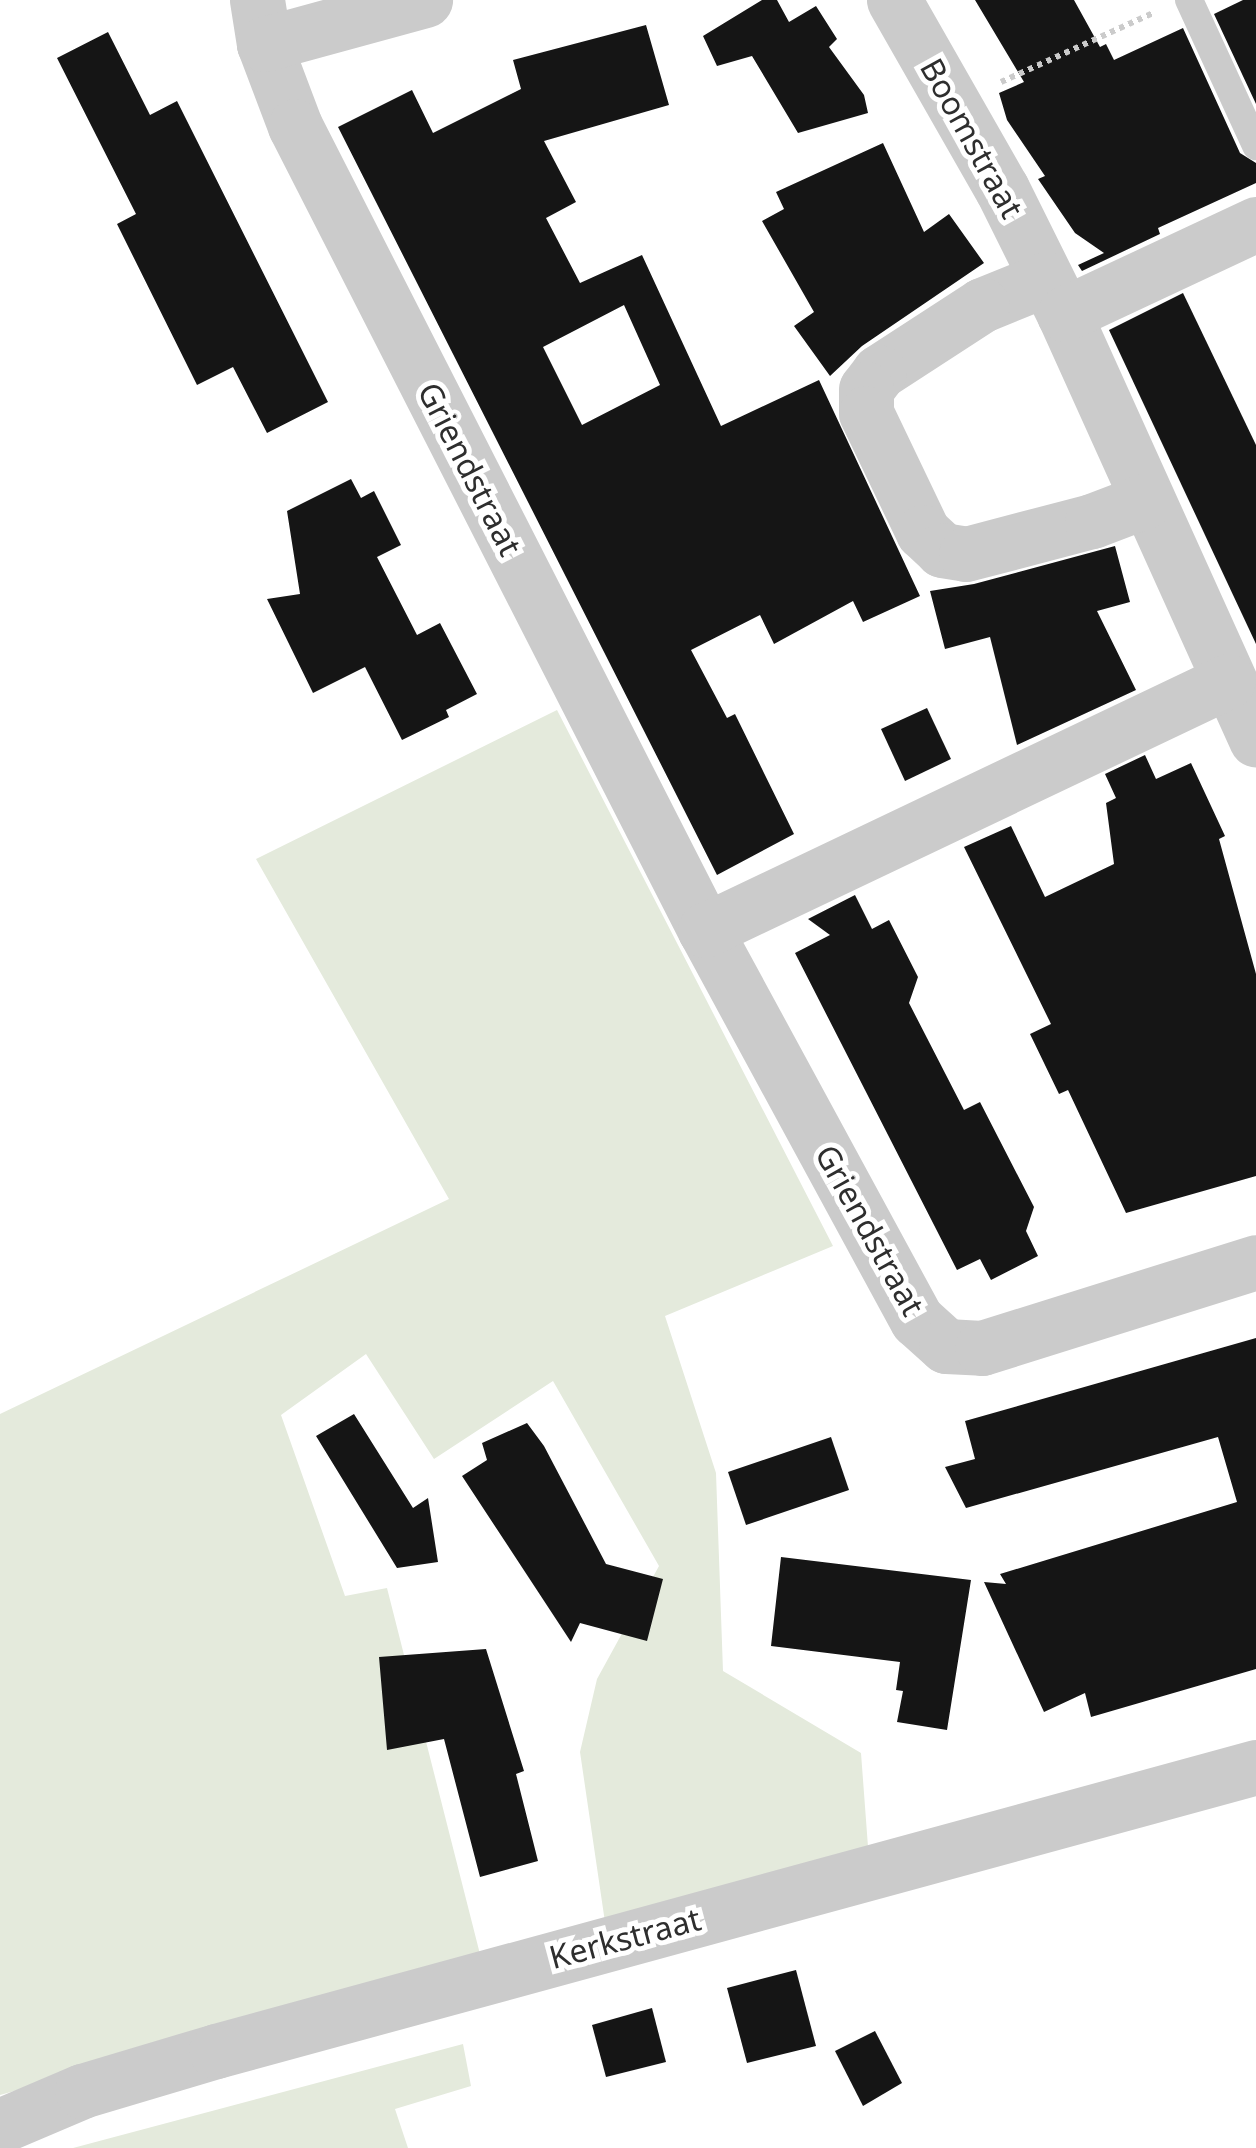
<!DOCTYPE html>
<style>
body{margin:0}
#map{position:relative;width:1256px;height:2148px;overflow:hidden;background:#fff;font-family:"Noto Sans",sans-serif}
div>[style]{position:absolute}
.green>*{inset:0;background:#e4eadc}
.building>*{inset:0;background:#151515}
.path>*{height:6px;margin-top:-3px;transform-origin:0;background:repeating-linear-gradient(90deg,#cbcbcb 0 5px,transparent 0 10px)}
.service>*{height:28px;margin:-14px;padding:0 14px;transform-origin:14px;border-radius:14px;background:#cbcbcb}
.minor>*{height:55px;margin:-27.5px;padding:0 27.5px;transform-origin:27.5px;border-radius:27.5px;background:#cbcbcb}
span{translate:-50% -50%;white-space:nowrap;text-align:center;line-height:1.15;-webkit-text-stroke:10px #fff;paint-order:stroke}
.street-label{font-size:32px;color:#2e2e2e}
</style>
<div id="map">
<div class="green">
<i style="clip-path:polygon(557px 710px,833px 1246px,665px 1316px,716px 1473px,723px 1671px,861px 1753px,869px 1860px,606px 1929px,580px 1752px,597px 1679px,659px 1566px,553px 1381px,434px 1459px,366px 1354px,281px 1415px,345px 1596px,387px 1588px,482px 1962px,0 2095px,0 1414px,449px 1199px,256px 859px)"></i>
<i style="clip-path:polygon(463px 2044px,471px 2086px,395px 2109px,408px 2148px,73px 2148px)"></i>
</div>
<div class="building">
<i style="clip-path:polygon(762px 0,777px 0,789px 22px,816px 6px,837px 39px,829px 47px,864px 95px,868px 113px,798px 133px,752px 56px,717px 66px,703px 36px)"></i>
<i style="clip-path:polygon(975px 0,1074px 0,1100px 47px,1106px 44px,1114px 60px,1183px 28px,1240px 153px,1256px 163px,1256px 183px,1158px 228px,1160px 234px,1082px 271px,1078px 265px,1104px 253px,1075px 233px,1038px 179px,1045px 176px,1007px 120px,999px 93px,1024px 82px)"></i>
<i style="clip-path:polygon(1243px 0,1256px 0,1256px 104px,1214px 14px)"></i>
<i style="clip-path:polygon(evenodd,646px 25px,669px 105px,544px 141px,576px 202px,546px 218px,580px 283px,642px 255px,721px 426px,819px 380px,920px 596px,863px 622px,853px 601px,774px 644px,760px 615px,691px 650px,727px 718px,735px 714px,794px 834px,717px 875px,338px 127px,412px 90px,433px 133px,521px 89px,513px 60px,646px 25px,624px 305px,660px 385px,582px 425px,543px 347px,624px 305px)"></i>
<i style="clip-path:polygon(108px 32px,150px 115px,177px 101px,328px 402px,267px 433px,233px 367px,197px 385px,117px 224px,136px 214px,57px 58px)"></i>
<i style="clip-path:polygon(883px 143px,924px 232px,949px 214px,984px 263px,862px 346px,830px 376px,794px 326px,814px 312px,762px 221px,784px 209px,776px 192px)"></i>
<i style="clip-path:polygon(1183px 293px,1256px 445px,1256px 644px,1109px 330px)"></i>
<i style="clip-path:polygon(351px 479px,361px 498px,374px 491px,401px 545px,377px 557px,417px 635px,440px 623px,477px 694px,446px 710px,449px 717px,402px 740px,365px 667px,313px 693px,267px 599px,300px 594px,287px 511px)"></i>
<i style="clip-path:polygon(1115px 546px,1130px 602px,1097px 611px,1136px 690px,1017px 745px,990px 637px,945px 649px,930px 591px,974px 584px)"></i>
<i style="clip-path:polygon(927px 708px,951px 759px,905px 781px,881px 729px)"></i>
<i style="clip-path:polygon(1145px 755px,1156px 779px,1191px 763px,1225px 836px,1219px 839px,1256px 974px,1256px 1176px,1126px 1213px,1068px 1090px,1059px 1094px,1030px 1034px,1051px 1024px,964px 847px,1011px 826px,1045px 897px,1114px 864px,1106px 803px,1116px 798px,1105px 774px)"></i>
<i style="clip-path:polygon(855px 895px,872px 929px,889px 920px,918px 977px,909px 1003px,964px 1110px,980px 1102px,1034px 1207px,1026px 1231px,1038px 1256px,991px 1280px,980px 1259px,957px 1270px,795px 953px,830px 935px,808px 919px)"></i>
<i style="clip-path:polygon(1256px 1338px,1256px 1669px,1091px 1717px,1085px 1693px,1044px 1712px,984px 1582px,1006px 1584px,1000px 1574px,1237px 1502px,1218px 1437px,966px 1508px,945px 1467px,975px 1459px,965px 1421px)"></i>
<i style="clip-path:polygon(354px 1414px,413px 1508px,428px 1498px,438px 1562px,397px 1568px,316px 1436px)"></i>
<i style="clip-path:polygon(527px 1423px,544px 1446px,606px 1564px,663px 1579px,647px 1641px,580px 1623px,571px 1642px,462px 1476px,487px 1460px,482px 1443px)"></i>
<i style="clip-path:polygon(831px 1437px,849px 1490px,746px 1525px,728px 1472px)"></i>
<i style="clip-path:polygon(781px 1557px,971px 1580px,947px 1730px,897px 1722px,903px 1691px,896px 1690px,900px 1662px,771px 1646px)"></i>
<i style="clip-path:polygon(486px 1649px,524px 1771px,516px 1774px,538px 1861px,480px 1877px,444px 1739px,387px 1750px,379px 1657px)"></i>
<i style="clip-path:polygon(796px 1970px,816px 2046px,747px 2063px,727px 1988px)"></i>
<i style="clip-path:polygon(652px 2008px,666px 2062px,606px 2077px,592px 2025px)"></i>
<i style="clip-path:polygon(875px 2031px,902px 2083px,863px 2106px,835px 2051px)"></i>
</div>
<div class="path">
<i style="left:1001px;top:82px;width:167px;rotate:-24.4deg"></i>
</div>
<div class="service">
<i style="left:1189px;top:0;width:161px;rotate:65.3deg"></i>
</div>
<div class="minor">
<i style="left:257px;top:0;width:45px;rotate:81deg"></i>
<i style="left:264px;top:44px;width:88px;rotate:69.3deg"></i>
<i style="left:295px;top:126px;width:903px;rotate:62.98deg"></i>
<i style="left:705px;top:930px;width:444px;rotate:61.5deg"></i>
<i style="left:917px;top:1320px;width:39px;rotate:42deg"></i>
<i style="left:946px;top:1346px;width:36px;rotate:3deg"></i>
<i style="left:982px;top:1348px;width:287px;rotate:-17.4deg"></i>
<i style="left:894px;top:0;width:218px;rotate:60.3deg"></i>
<i style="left:1002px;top:189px;width:140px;rotate:63.6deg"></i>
<i style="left:1064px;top:314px;width:467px;rotate:65.7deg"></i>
<i style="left:264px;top:44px;width:167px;rotate:-15.3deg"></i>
<i style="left:1046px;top:279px;width:69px;rotate:157.9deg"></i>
<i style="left:982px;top:305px;width:123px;rotate:147deg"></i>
<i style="left:879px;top:372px;width:21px;rotate:127deg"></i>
<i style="left:866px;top:389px;width:24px;rotate:90deg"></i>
<i style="left:866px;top:413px;width:132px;rotate:64.4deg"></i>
<i style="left:923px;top:532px;width:26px;rotate:43deg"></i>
<i style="left:942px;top:550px;width:24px;rotate:9deg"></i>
<i style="left:966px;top:554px;width:130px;rotate:-14.7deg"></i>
<i style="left:1092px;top:521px;width:59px;rotate:-20.9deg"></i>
<i style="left:1064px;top:314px;width:212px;rotate:-25.1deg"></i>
<i style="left:705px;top:930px;width:579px;rotate:-25.46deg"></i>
<i style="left:0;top:2126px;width:89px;rotate:-23.1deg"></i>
<i style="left:82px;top:2091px;width:140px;rotate:-16.6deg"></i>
<i style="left:216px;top:2051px;width:1078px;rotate:-15.27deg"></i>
</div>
<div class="street-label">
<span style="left:972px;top:138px;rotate:61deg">Boomstraat</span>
<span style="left:470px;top:469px;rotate:63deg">Griendstraat</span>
<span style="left:870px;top:1230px;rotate:61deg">Griendstraat</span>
<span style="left:625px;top:1938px;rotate:-15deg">Kerkstraat</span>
</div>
</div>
